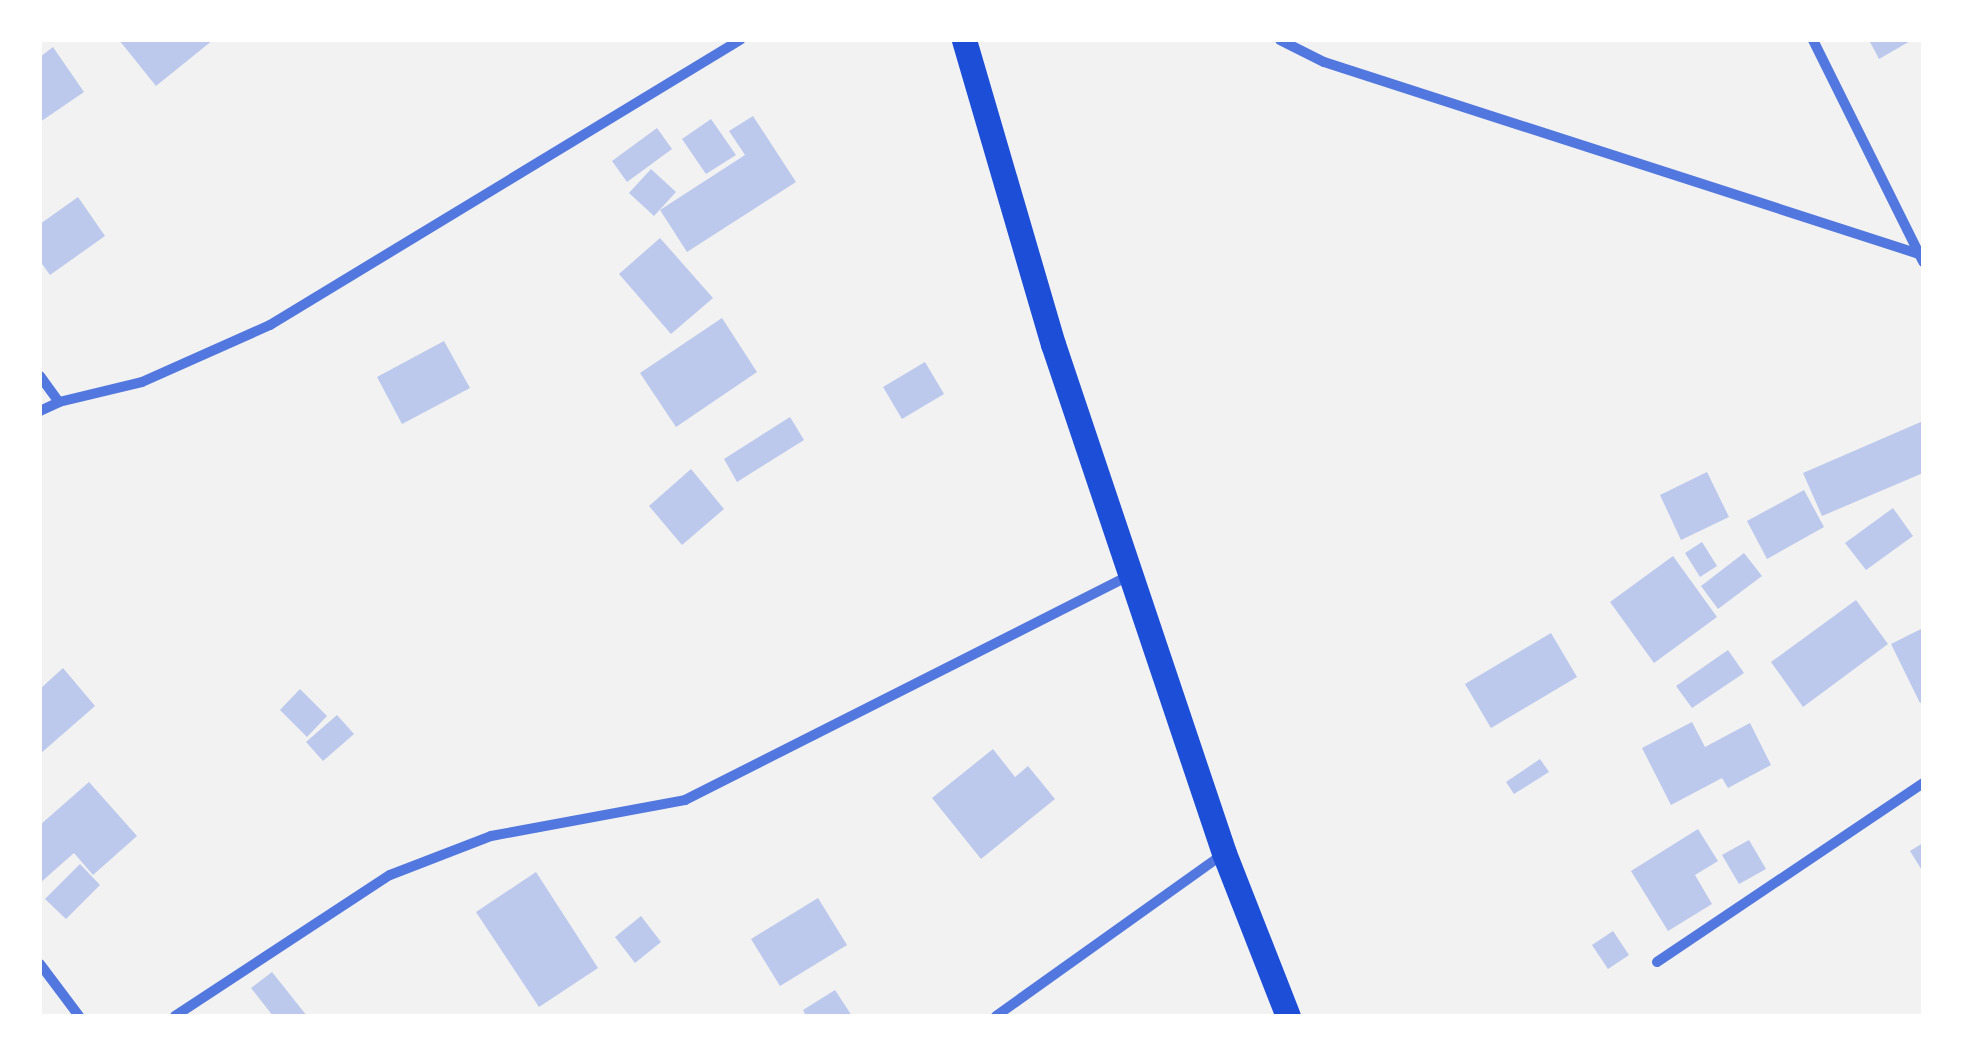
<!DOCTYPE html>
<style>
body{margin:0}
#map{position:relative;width:1963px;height:1056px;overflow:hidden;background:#f2f2f2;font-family:Rubik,sans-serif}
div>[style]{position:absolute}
.building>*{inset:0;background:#bdc9ec}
.minor>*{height:10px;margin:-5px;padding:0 5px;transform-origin:5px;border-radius:5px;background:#5277de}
.primary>*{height:25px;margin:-12.5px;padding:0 12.5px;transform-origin:12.5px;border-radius:12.5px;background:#1d4ed8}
span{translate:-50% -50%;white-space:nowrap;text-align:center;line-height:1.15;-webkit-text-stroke:8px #fff;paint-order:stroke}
.frame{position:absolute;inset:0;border:42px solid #fff;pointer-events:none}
</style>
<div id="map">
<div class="building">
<i style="clip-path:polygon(119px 40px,213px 40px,156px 86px)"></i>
<i style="clip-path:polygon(1869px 40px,1912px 40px,1879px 59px)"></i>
<i style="clip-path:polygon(53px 47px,84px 92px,40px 122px,40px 57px)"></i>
<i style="clip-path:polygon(753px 116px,796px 182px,687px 252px,660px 210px,745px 155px,729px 131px)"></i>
<i style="clip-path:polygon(711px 119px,736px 155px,706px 174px,682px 139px)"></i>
<i style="clip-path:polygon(657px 128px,672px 149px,627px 182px,612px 161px)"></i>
<i style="clip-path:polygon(651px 169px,676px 192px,654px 216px,629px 193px)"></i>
<i style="clip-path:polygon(78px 197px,105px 236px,50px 275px,40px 261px,40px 224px)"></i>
<i style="clip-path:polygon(660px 238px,713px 298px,671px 334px,619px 274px)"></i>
<i style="clip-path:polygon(722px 318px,757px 372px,676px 427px,640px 373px)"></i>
<i style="clip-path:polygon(444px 341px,470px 388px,402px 424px,377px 377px)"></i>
<i style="clip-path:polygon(925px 362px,944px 394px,902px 419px,883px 387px)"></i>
<i style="clip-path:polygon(790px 417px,804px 440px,737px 482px,724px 459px)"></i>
<i style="clip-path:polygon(1923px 421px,1923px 473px,1822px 516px,1803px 473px)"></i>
<i style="clip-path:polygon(691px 469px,724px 509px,682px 545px,649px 506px)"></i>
<i style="clip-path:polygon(1707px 472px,1729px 517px,1681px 540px,1660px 495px)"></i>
<i style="clip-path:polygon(1804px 490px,1824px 527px,1767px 559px,1747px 521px)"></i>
<i style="clip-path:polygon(1893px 508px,1913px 536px,1866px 570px,1845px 543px)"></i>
<i style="clip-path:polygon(1702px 542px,1717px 566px,1700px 577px,1685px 553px)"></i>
<i style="clip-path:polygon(1744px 553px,1762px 576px,1718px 609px,1701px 586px)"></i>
<i style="clip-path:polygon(1673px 556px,1717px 617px,1654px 663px,1610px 602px)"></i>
<i style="clip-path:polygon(1856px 600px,1888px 644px,1803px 707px,1771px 662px)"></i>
<i style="clip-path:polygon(1923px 628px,1923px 702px,1920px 703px,1891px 644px)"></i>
<i style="clip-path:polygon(1551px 633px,1577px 677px,1491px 728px,1465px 684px)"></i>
<i style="clip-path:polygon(1728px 650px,1744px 673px,1692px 708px,1676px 686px)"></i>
<i style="clip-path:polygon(63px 668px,95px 706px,40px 754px,40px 689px)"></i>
<i style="clip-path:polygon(300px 689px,327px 716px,307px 737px,280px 710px)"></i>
<i style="clip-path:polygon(337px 715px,354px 734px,323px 761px,306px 742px)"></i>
<i style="clip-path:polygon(1692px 722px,1705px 747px,1750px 723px,1771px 765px,1728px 788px,1722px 778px,1671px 805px,1642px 748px)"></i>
<i style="clip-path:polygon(993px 749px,1015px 777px,1028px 766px,1055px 799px,981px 859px,932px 798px)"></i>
<i style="clip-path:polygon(1540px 759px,1549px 772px,1514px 794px,1506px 782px)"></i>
<i style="clip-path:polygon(89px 782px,137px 836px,93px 875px,74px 853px,40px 883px,40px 825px)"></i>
<i style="clip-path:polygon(1698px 829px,1718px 861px,1695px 875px,1712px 904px,1668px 931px,1631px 871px)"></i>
<i style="clip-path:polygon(1749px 840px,1766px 869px,1739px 884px,1722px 855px)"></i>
<i style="clip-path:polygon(1923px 843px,1923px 872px,1910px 851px)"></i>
<i style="clip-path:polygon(80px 864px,100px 885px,66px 919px,45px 899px)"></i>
<i style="clip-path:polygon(536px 872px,598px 968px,539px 1007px,476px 912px)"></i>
<i style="clip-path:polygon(818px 898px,847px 945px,780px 986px,751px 939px)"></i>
<i style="clip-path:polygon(641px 916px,661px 942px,635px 963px,615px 937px)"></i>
<i style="clip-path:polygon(1613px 931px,1629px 955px,1608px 969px,1592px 945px)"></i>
<i style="clip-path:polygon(272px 972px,307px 1016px,273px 1016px,251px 988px)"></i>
<i style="clip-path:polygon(835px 990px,852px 1016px,806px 1016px,803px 1010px)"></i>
</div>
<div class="minor">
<i style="left:1280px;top:40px;width:49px;rotate:26.6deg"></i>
<i style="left:1324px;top:62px;width:625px;rotate:17.88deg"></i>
<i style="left:1813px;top:40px;width:248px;rotate:63.6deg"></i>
<i style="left:40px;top:376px;width:32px;rotate:54deg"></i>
<i style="left:40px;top:411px;width:21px;rotate:-25deg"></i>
<i style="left:59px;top:402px;width:85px;rotate:-13.5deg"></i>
<i style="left:142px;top:382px;width:140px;rotate:-24deg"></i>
<i style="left:270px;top:325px;width:550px;rotate:-31.23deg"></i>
<i style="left:1657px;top:962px;width:321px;rotate:-33.9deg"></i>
<i style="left:40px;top:964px;width:65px;rotate:53.1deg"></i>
<i style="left:175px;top:1016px;width:257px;rotate:-33.3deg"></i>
<i style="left:390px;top:875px;width:108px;rotate:-21.1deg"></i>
<i style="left:491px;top:836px;width:197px;rotate:-10.5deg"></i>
<i style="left:685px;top:800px;width:500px;rotate:-26.8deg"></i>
<i style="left:996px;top:1016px;width:279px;rotate:-35.5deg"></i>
</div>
<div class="primary">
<i style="left:964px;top:40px;width:317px;rotate:73.7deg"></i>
<i style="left:1053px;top:344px;width:537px;rotate:71.43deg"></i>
<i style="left:1224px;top:853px;width:175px;rotate:68.6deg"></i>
</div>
<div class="frame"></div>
</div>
